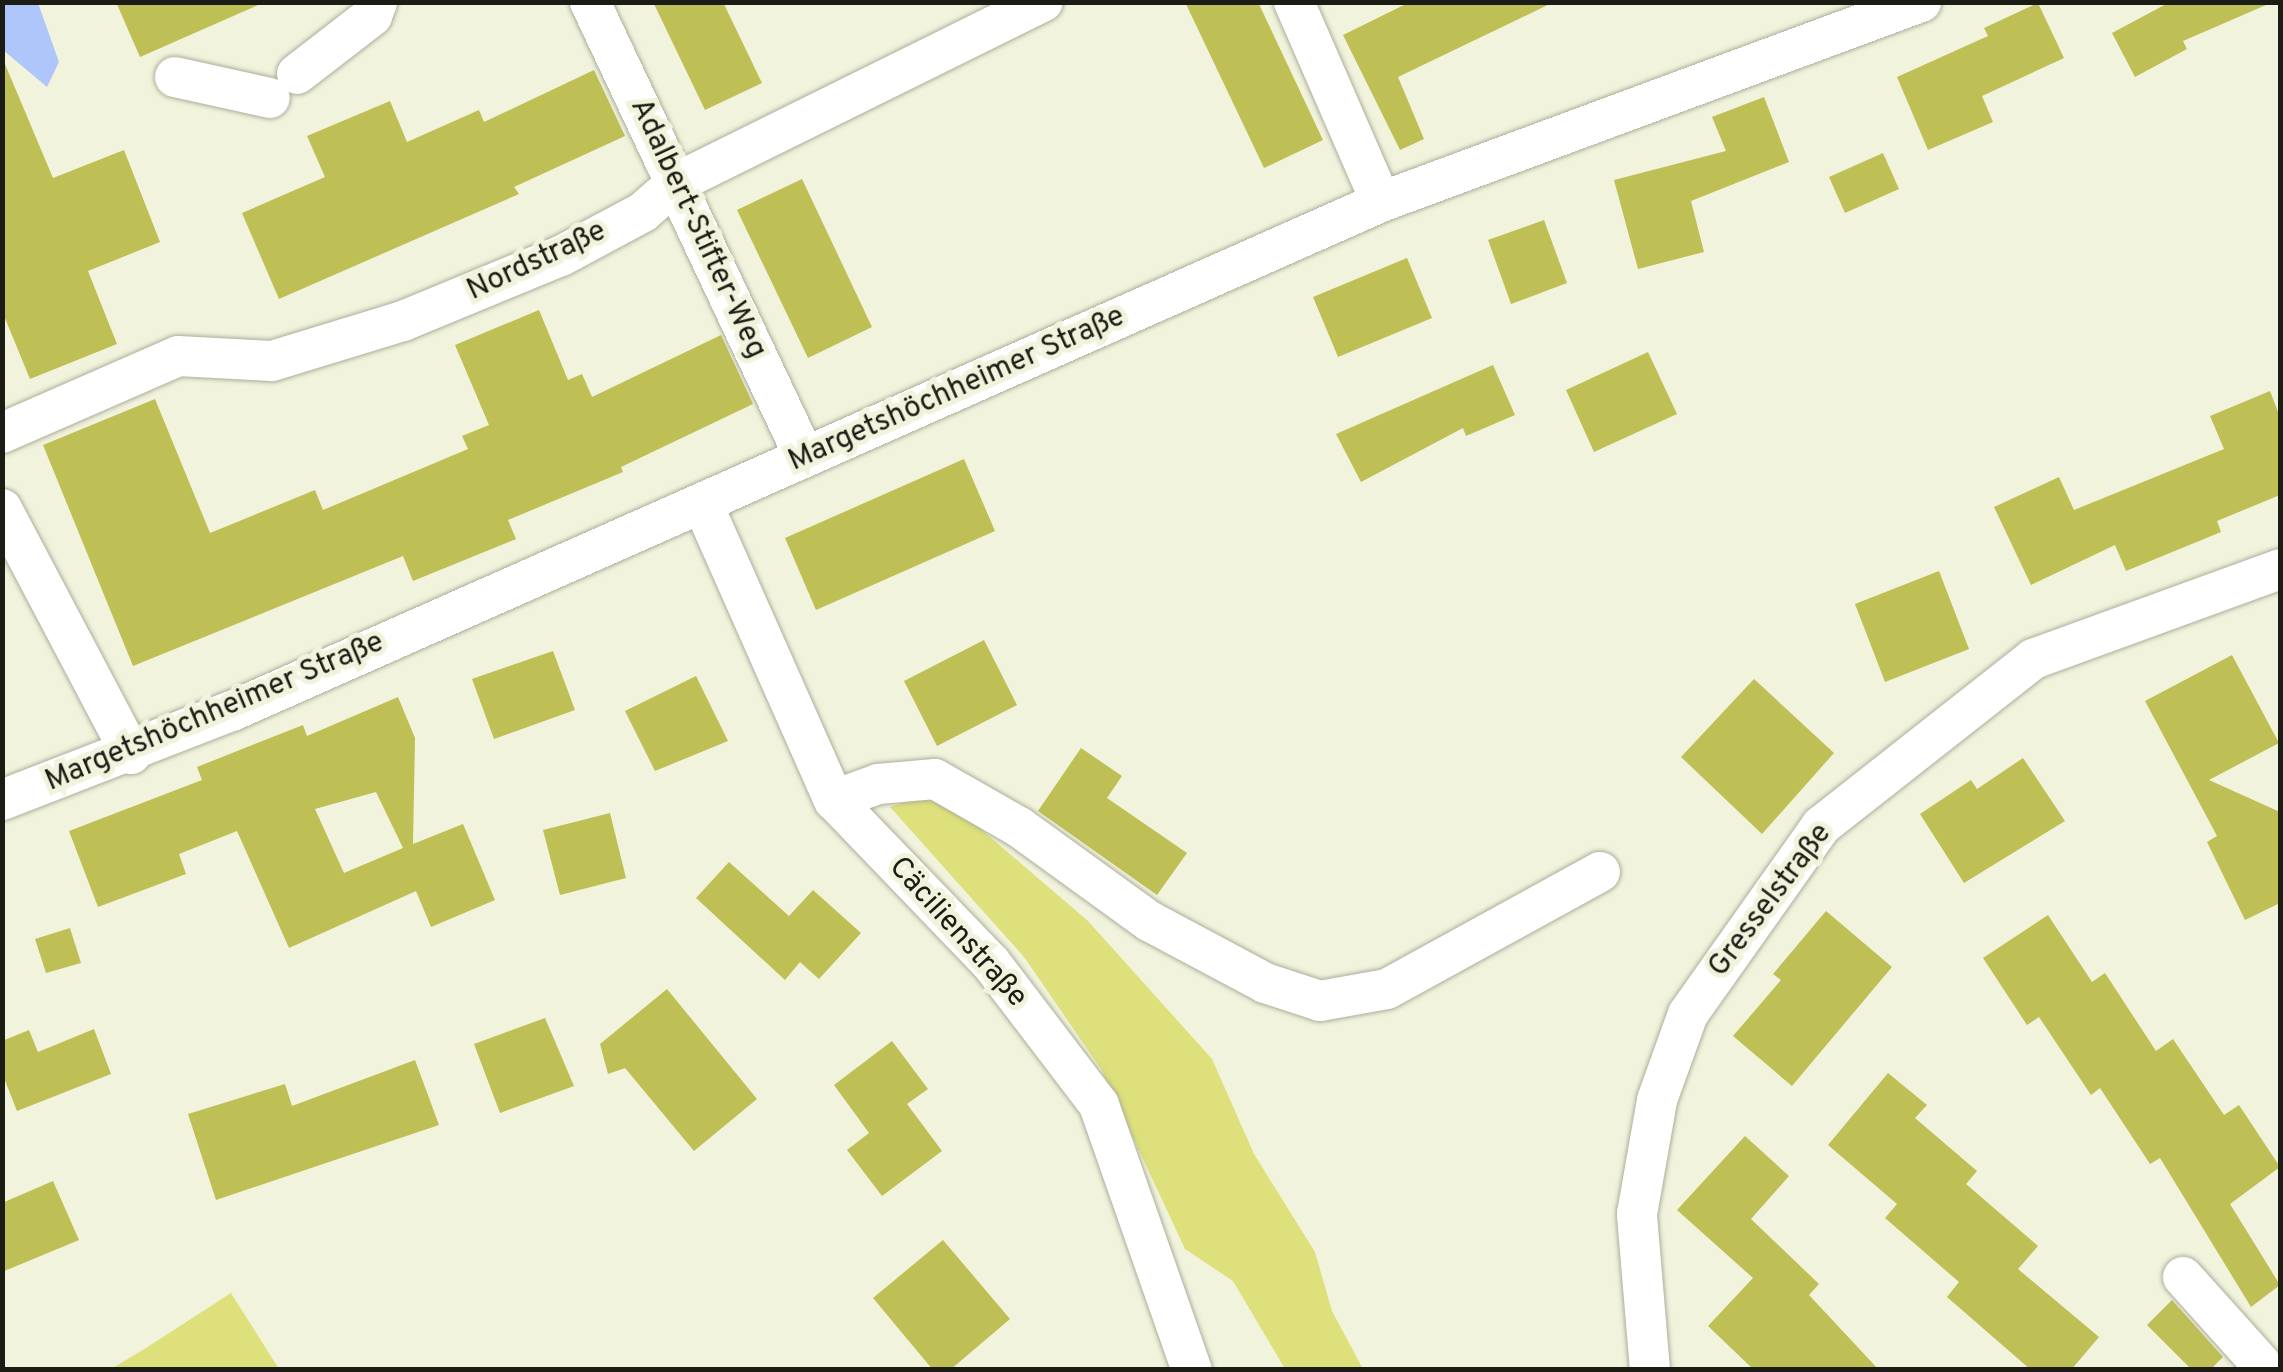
<!DOCTYPE html>
<meta charset="utf-8">
<style>
body{margin:0}
#map{position:relative;width:2283px;height:1372px;overflow:hidden;background:#f2f3dd;font-family:Overpass,sans-serif}
div>[style]{position:absolute}
.green>*{inset:0;background:#dee07b}
.water>*{inset:0;background:#aec6fa}
.building>*{inset:0;background:#bebf55}
.roads{filter:drop-shadow(0 0 2px #adae9a) drop-shadow(0 0 2px #adae9a)}
.minor>*{height:40px;margin:-20px;padding:0 20px;transform-origin:20px;border-radius:20px;background:#fff}
span{translate:-50% -50%;white-space:nowrap;text-align:center;line-height:1.15;-webkit-text-stroke:10px #f2f3dd;paint-order:stroke}
.street-label{font-size:30px;color:#1b1c14}
.frame{position:absolute;inset:0;border:5px solid #1b1c14;pointer-events:none}
</style>
<div id="map">
<div class="green">
<i style="clip-path:polygon(927px 795px,955px 807px,1088px 921px,1212px 1059px,1254px 1154px,1315px 1252px,1332px 1311px,1363px 1369px,1285px 1369px,1233px 1281px,1185px 1249px,1101px 1069px,1024px 957px,890px 807px)"></i>
<i style="clip-path:polygon(231px 1293px,279px 1369px,111px 1369px,146px 1348px)"></i>
</div>
<div class="water">
<i style="clip-path:polygon(3px 2px,38px 3px,59px 62px,47px 87px,3px 50px)"></i>
</div>
<div class="building">
<i style="clip-path:polygon(116px 2px,265px 2px,140px 57px)"></i>
<i style="clip-path:polygon(653px 2px,723px 2px,762px 83px,705px 110px)"></i>
<i style="clip-path:polygon(1185px 2px,1258px 2px,1323px 140px,1264px 168px)"></i>
<i style="clip-path:polygon(1410px 2px,1554px 2px,1398px 77px,1424px 139px,1400px 150px,1343px 35px)"></i>
<i style="clip-path:polygon(2170px 2px,2273px 2px,2183px 41px,2187px 49px,2135px 77px,2112px 33px)"></i>
<i style="clip-path:polygon(2038px 3px,2064px 58px,1982px 96px,1993px 122px,1928px 150px,1897px 77px,1988px 36px,1984px 28px)"></i>
<i style="clip-path:polygon(2px 57px,53px 178px,124px 150px,160px 242px,88px 271px,117px 344px,30px 379px,2px 311px)"></i>
<i style="clip-path:polygon(594px 70px,625px 136px,514px 187px,519px 194px,279px 299px,242px 213px,325px 177px,307px 136px,390px 101px,407px 142px,479px 110px,484px 122px)"></i>
<i style="clip-path:polygon(1764px 97px,1789px 162px,1691px 201px,1704px 252px,1638px 269px,1614px 180px,1726px 151px,1712px 117px)"></i>
<i style="clip-path:polygon(1883px 153px,1899px 189px,1845px 213px,1829px 177px)"></i>
<i style="clip-path:polygon(802px 179px,872px 327px,808px 358px,737px 210px)"></i>
<i style="clip-path:polygon(1544px 220px,1567px 283px,1511px 304px,1488px 240px)"></i>
<i style="clip-path:polygon(1407px 258px,1432px 318px,1338px 357px,1313px 297px)"></i>
<i style="clip-path:polygon(539px 310px,568px 380px,582px 374px,592px 397px,721px 335px,753px 404px,621px 467px,623px 472px,508px 520px,516px 539px,413px 581px,403px 556px,133px 666px,43px 445px,155px 399px,210px 533px,315px 490px,323px 510px,468px 449px,462px 436px,489px 425px,455px 345px)"></i>
<i style="clip-path:polygon(1648px 352px,1677px 414px,1594px 452px,1566px 390px)"></i>
<i style="clip-path:polygon(1493px 365px,1515px 415px,1466px 436px,1463px 428px,1361px 482px,1336px 434px)"></i>
<i style="clip-path:polygon(2270px 391px,2280px 417px,2280px 495px,2217px 521px,2221px 532px,2126px 571px,2115px 545px,2031px 585px,1994px 507px,2059px 477px,2074px 510px,2224px 449px,2210px 416px)"></i>
<i style="clip-path:polygon(964px 459px,995px 531px,816px 610px,785px 538px)"></i>
<i style="clip-path:polygon(1939px 571px,1969px 649px,1885px 682px,1855px 604px)"></i>
<i style="clip-path:polygon(984px 640px,1017px 705px,937px 746px,904px 681px)"></i>
<i style="clip-path:polygon(553px 651px,575px 710px,494px 739px,472px 679px)"></i>
<i style="clip-path:polygon(2232px 655px,2279px 743px,2209px 780px,2280px 812px,2280px 903px,2245px 920px,2207px 842px,2217px 836px,2145px 701px)"></i>
<i style="clip-path:polygon(696px 676px,728px 741px,655px 771px,625px 711px)"></i>
<i style="clip-path:polygon(1754px 679px,1834px 753px,1762px 834px,1681px 757px)"></i>
<i style="clip-path:polygon(evenodd,398px 697px,415px 738px,413px 844px,463px 824px,495px 900px,431px 927px,416px 891px,289px 948px,237px 831px,179px 854px,186px 874px,98px 907px,69px 831px,202px 780px,197px 767px,270px 738px,303px 725px,307px 736px,398px 697px,376px 792px,403px 848px,344px 873px,315px 809px,376px 792px)"></i>
<i style="clip-path:polygon(1081px 748px,1122px 776px,1107px 798px,1187px 853px,1157px 895px,1038px 811px)"></i>
<i style="clip-path:polygon(2023px 758px,2065px 821px,1964px 883px,1920px 814px,1971px 780px,1977px 789px)"></i>
<i style="clip-path:polygon(610px 813px,626px 878px,560px 895px,543px 830px)"></i>
<i style="clip-path:polygon(729px 862px,789px 916px,813px 890px,861px 933px,819px 979px,800px 962px,785px 980px,696px 898px)"></i>
<i style="clip-path:polygon(1826px 911px,1892px 967px,1792px 1086px,1733px 1036px,1781px 980px,1773px 974px)"></i>
<i style="clip-path:polygon(2048px 915px,2092px 982px,2105px 973px,2156px 1051px,2173px 1039px,2224px 1115px,2239px 1105px,2280px 1167px,2230px 1204px,2280px 1285px,2251px 1307px,2160px 1158px,2150px 1164px,2100px 1088px,2091px 1095px,2039px 1017px,2027px 1025px,1983px 958px)"></i>
<i style="clip-path:polygon(70px 928px,81px 963px,46px 973px,35px 939px)"></i>
<i style="clip-path:polygon(667px 989px,757px 1099px,694px 1151px,625px 1068px,608px 1074px,600px 1044px)"></i>
<i style="clip-path:polygon(545px 1018px,574px 1086px,500px 1113px,474px 1044px)"></i>
<i style="clip-path:polygon(94px 1029px,111px 1074px,17px 1111px,2px 1073px,2px 1041px,29px 1030px,38px 1052px)"></i>
<i style="clip-path:polygon(892px 1041px,928px 1089px,907px 1104px,942px 1151px,882px 1196px,847px 1150px,869px 1133px,834px 1085px)"></i>
<i style="clip-path:polygon(415px 1060px,439px 1125px,216px 1200px,188px 1114px,285px 1084px,292px 1106px)"></i>
<i style="clip-path:polygon(1888px 1073px,1927px 1105px,1915px 1118px,1977px 1171px,1966px 1184px,2038px 1246px,2018px 1269px,2099px 1337px,2071px 1370px,2031px 1370px,1947px 1297px,1959px 1282px,1885px 1218px,1897px 1204px,1828px 1145px)"></i>
<i style="clip-path:polygon(1745px 1136px,1789px 1176px,1751px 1219px,1819px 1284px,1809px 1295px,1879px 1370px,1754px 1370px,1708px 1326px,1753px 1278px,1677px 1210px)"></i>
<i style="clip-path:polygon(53px 1181px,79px 1240px,2px 1272px,2px 1203px)"></i>
<i style="clip-path:polygon(943px 1240px,1010px 1319px,950px 1370px,933px 1370px,873px 1298px)"></i>
<i style="clip-path:polygon(2172px 1300px,2223px 1357px,2210px 1370px,2192px 1370px,2147px 1325px)"></i>
</div>
<div class="roads">
<div class="minor">
<i style="left:590px;top:2px;width:502px;rotate:64.76deg"></i>
<i style="left:1294px;top:2px;width:218px;rotate:66.5deg"></i>
<i style="left:297px;top:74px;width:95px;rotate:-37.7deg"></i>
<i style="left:372px;top:16px;width:15px;rotate:-70deg"></i>
<i style="left:175px;top:77px;width:97px;rotate:12.5deg"></i>
<i style="left:2px;top:433px;width:192px;rotate:-23.6deg"></i>
<i style="left:178px;top:356px;width:94px;rotate:3deg"></i>
<i style="left:272px;top:361px;width:137px;rotate:-17deg"></i>
<i style="left:403px;top:321px;width:171px;rotate:-22.4deg"></i>
<i style="left:561px;top:256px;width:93px;rotate:-28.2deg"></i>
<i style="left:643px;top:212px;width:44px;rotate:-41.3deg"></i>
<i style="left:676px;top:183px;width:409px;rotate:-26.3deg"></i>
<i style="left:703px;top:505px;width:323px;rotate:66.1deg"></i>
<i style="left:834px;top:800px;width:226px;rotate:46.1deg"></i>
<i style="left:991px;top:963px;width:178px;rotate:52.7deg"></i>
<i style="left:1099px;top:1105px;width:281px;rotate:70.7deg"></i>
<i style="left:2px;top:509px;width:277px;rotate:62.2deg"></i>
<i style="left:2px;top:800px;width:247px;rotate:-21.2deg"></i>
<i style="left:232px;top:711px;width:1257px;rotate:-23.89deg"></i>
<i style="left:1381px;top:202px;width:576px;rotate:-20.32deg"></i>
<i style="left:834px;top:800px;width:47px;rotate:-20deg"></i>
<i style="left:878px;top:784px;width:57px;rotate:-5deg"></i>
<i style="left:935px;top:779px;width:97px;rotate:29.7deg"></i>
<i style="left:1019px;top:827px;width:160px;rotate:35.9deg"></i>
<i style="left:1149px;top:921px;width:132px;rotate:28.1deg"></i>
<i style="left:1265px;top:983px;width:58px;rotate:18.1deg"></i>
<i style="left:1320px;top:1001px;width:68px;rotate:-10.2deg"></i>
<i style="left:1387px;top:989px;width:243px;rotate:-28.8deg"></i>
<i style="left:2183px;top:1277px;width:117px;rotate:48.1deg"></i>
<i style="left:1650px;top:1370px;width:157px;rotate:-94.8deg"></i>
<i style="left:1637px;top:1214px;width:116px;rotate:-80deg"></i>
<i style="left:1657px;top:1100px;width:91px;rotate:-70.2deg"></i>
<i style="left:1688px;top:1014px;width:230px;rotate:-54.7deg"></i>
<i style="left:1821px;top:826px;width:270px;rotate:-38.2deg"></i>
<i style="left:2033px;top:659px;width:263px;rotate:-20deg"></i>
</div>
</div>
<div class="street-label">
<span style="left:697px;top:229px;rotate:65deg">Adalbert-Stifter-Weg</span>
<span style="left:537px;top:262px;rotate:-25deg">Nordstraße</span>
<span style="left:957px;top:390px;rotate:-24deg">Margetshöchheimer Straße</span>
<span style="left:215px;top:713px;rotate:-23deg">Margetshöchheimer Straße</span>
<span style="left:1771px;top:901px;rotate:-53deg">Gresselstraße</span>
<span style="left:957px;top:933px;rotate:48deg">Cäcilienstraße</span>
</div>
<div class="frame"></div>
</div>
